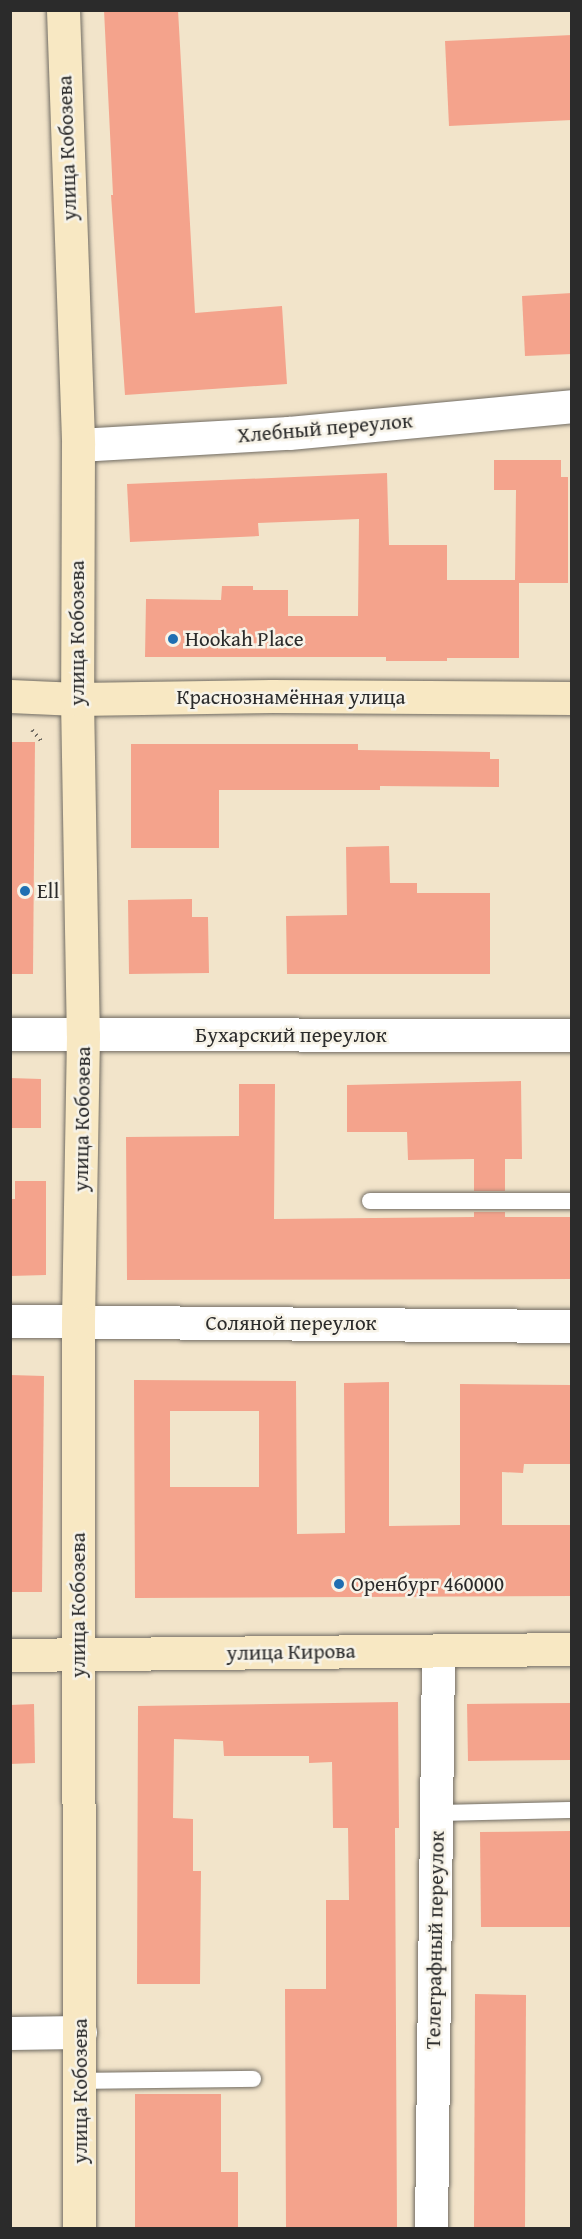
<!DOCTYPE html>
<meta charset="utf-8">
<style>
body{margin:0}
#map{position:relative;width:582px;height:2239px;overflow:hidden;background:#f2e4ca;font-family:"Gentium Book Plus",serif}
div>[style]{position:absolute}
.building>*{inset:0;background:#f4a38c}
.path>*{height:4px;margin-top:-2px;transform-origin:0;background:repeating-linear-gradient(90deg,#716c63 0 1.5px,transparent 0 6px)}
.roads{filter:drop-shadow(0 0 2px #716c63) drop-shadow(0 0 2px #716c63)}
.lane>*{height:16px;margin:-8px;padding:0 8px;transform-origin:8px;border-radius:8px;background:#fff}
.street>*{height:33px;margin:-16.5px;padding:0 16.5px;transform-origin:16.5px;border-radius:16.5px;background:#fff}
.secondary>*{height:33px;margin:-16.5px;padding:0 16.5px;transform-origin:16.5px;border-radius:16.5px;background:#f8e8c3}
.dots>*{width:16px;height:16px;translate:-50% -50%;box-sizing:border-box;border:3px solid #f7f3e8;border-radius:50%}
span{translate:-50% -50%;white-space:nowrap;text-align:center;line-height:1.15;-webkit-text-stroke:5px #f7f3e8;paint-order:stroke}
.street-label{font-size:21px;color:#2b2b2b}
.poi-label{font-size:21px;color:#2b2b2b}
.left{translate:0 -50%;text-align:left}
.frame{position:absolute;inset:0;border:12px solid #2b2b2b;pointer-events:none}
</style>
<div id="map">
<div class="building">
<i style="clip-path:polygon(104px 10px,178px 10px,195px 313px,282px 306px,287px 384px,125px 395px,111px 195px,113px 195px)"></i>
<i style="clip-path:polygon(572px 35px,572px 120px,449px 126px,445px 41px)"></i>
<i style="clip-path:polygon(572px 293px,572px 354px,525px 356px,522px 296px)"></i>
<i style="clip-path:polygon(494px 460px,561px 460px,561px 477px,568px 477px,568px 583px,519px 583px,519px 658px,447px 658px,447px 661px,386px 661px,386px 657px,145px 657px,146px 599px,221px 600px,222px 586px,253px 586px,253px 590px,288px 590px,288px 616px,358px 616px,359px 519px,258px 523px,259px 536px,130px 542px,127px 484px,387px 473px,389px 545px,447px 545px,447px 580px,515px 580px,516px 490px,494px 490px)"></i>
<i style="clip-path:polygon(10px 742px,35px 742px,33px 974px,10px 974px)"></i>
<i style="clip-path:polygon(131px 744px,358px 744px,358px 750px,490px 752px,490px 759px,499px 759px,499px 787px,380px 786px,380px 790px,219px 790px,219px 848px,131px 848px)"></i>
<i style="clip-path:polygon(389px 846px,390px 883px,417px 883px,417px 893px,490px 893px,490px 974px,287px 974px,286px 916px,347px 915px,346px 847px)"></i>
<i style="clip-path:polygon(192px 899px,192px 917px,208px 917px,209px 973px,129px 974px,128px 900px)"></i>
<i style="clip-path:polygon(10px 1078px,41px 1079px,41px 1128px,10px 1128px)"></i>
<i style="clip-path:polygon(521px 1081px,522px 1159px,505px 1159px,505px 1191px,474px 1191px,474px 1159px,408px 1160px,407px 1132px,347px 1132px,347px 1085px)"></i>
<i style="clip-path:polygon(239px 1084px,275px 1084px,274px 1219px,474px 1217px,474px 1212px,505px 1212px,505px 1217px,572px 1217px,572px 1279px,127px 1280px,126px 1137px,239px 1136px)"></i>
<i style="clip-path:polygon(15px 1181px,46px 1181px,46px 1275px,10px 1276px,10px 1199px,15px 1199px)"></i>
<i style="clip-path:polygon(10px 1375px,44px 1376px,42px 1592px,10px 1592px)"></i>
<i style="clip-path:polygon(evenodd,134px 1380px,296px 1381px,297px 1534px,345px 1533px,344px 1383px,389px 1382px,389px 1526px,460px 1525px,460px 1384px,572px 1385px,572px 1464px,524px 1464px,523px 1473px,502px 1472px,502px 1525px,572px 1525px,572px 1596px,135px 1598px,134px 1380px,170px 1411px,259px 1411px,259px 1487px,170px 1487px,170px 1411px)"></i>
<i style="clip-path:polygon(398px 1702px,399px 1828px,395px 1828px,397px 2229px,286px 2229px,285px 1989px,326px 1989px,326px 1900px,349px 1900px,348px 1828px,333px 1828px,332px 1762px,309px 1763px,309px 1756px,224px 1756px,223px 1741px,174px 1739px,173px 1818px,193px 1819px,193px 1871px,201px 1871px,200px 1984px,137px 1984px,138px 1706px)"></i>
<i style="clip-path:polygon(572px 1703px,572px 1760px,468px 1761px,467px 1704px)"></i>
<i style="clip-path:polygon(34px 1704px,35px 1763px,10px 1764px,10px 1705px)"></i>
<i style="clip-path:polygon(572px 1831px,572px 1927px,481px 1927px,480px 1832px)"></i>
<i style="clip-path:polygon(475px 1994px,526px 1995px,525px 2229px,474px 2229px)"></i>
<i style="clip-path:polygon(135px 2094px,221px 2094px,221px 2172px,238px 2172px,238px 2229px,135px 2229px)"></i>
</div>
<div class="path">
<i style="left:32px;top:730px;width:16px;rotate:50deg"></i>
</div>
<div class="roads">
<div class="lane">
<i style="left:370px;top:1201px;width:202px"></i>
<i style="left:437px;top:1813px;width:135px;rotate:-1.3deg"></i>
<i style="left:80px;top:2081px;width:173px;rotate:-0.7deg"></i>
</div>
<div class="street">
<i style="left:78px;top:445px;width:211px;rotate:-3.3deg"></i>
<i style="left:289px;top:433px;width:284px;rotate:-5.4deg"></i>
<i style="left:10px;top:1034px;width:562px;rotate:0.1deg"></i>
<i style="left:10px;top:1321px;width:562px;rotate:0.51deg"></i>
<i style="left:10px;top:2033px;width:70px;rotate:-0.8deg"></i>
<i style="left:431px;top:2228px;width:577px;rotate:-89.3deg"></i>
</div>
<div class="secondary">
<i style="left:63px;top:10px;width:435px;rotate:88deg"></i>
<i style="left:78px;top:445px;width:254px;rotate:90.2deg"></i>
<i style="left:77px;top:699px;width:336px;rotate:89deg"></i>
<i style="left:83px;top:1035px;width:287px;rotate:91deg"></i>
<i style="left:78px;top:1322px;width:906px;rotate:89.94deg"></i>
<i style="left:10px;top:696px;width:67px;rotate:2.6deg"></i>
<i style="left:77px;top:699px;width:195px;rotate:-0.9deg"></i>
<i style="left:272px;top:696px;width:300px;rotate:0.4deg"></i>
<i style="left:10px;top:1655px;width:562px;rotate:-0.61deg"></i>
</div>
</div>
<div class="dots">
<i style="left:173px;top:639px;background:#1f6fb2"></i>
<i style="left:25px;top:891px;background:#1f6fb2"></i>
<i style="left:339px;top:1584px;background:#1f6fb2"></i>
</div>
<div class="street-label">
<span style="left:67px;top:148px;rotate:-92deg">улица Кобозева</span>
<span style="left:325px;top:428px;rotate:-5deg">Хлебный переулок</span>
<span style="left:77px;top:633px;rotate:-90deg">улица Кобозева</span>
<span style="left:291px;top:697px">Краснознамённая улица</span>
<span style="left:291px;top:1035px">Бухарский переулок</span>
<span style="left:82px;top:1119px;rotate:-89deg">улица Кобозева</span>
<span style="left:291px;top:1323px">Соляной переулок</span>
<span style="left:78px;top:1605px;rotate:-90deg">улица Кобозева</span>
<span style="left:291px;top:1652px;rotate:-1deg">улица Кирова</span>
<span style="left:435px;top:1940px;rotate:-89deg">Телеграфный переулок</span>
<span style="left:80px;top:2091px;rotate:-90deg">улица Кобозева</span>
</div>
<div class="poi-label">
<span class="left" style="left:185px;top:639px">Hookah Place</span>
<span class="left" style="left:37px;top:891px">Ell</span>
<span class="left" style="left:351px;top:1584px">Оренбург 460000</span>
</div>
<div class="frame"></div>
</div>
